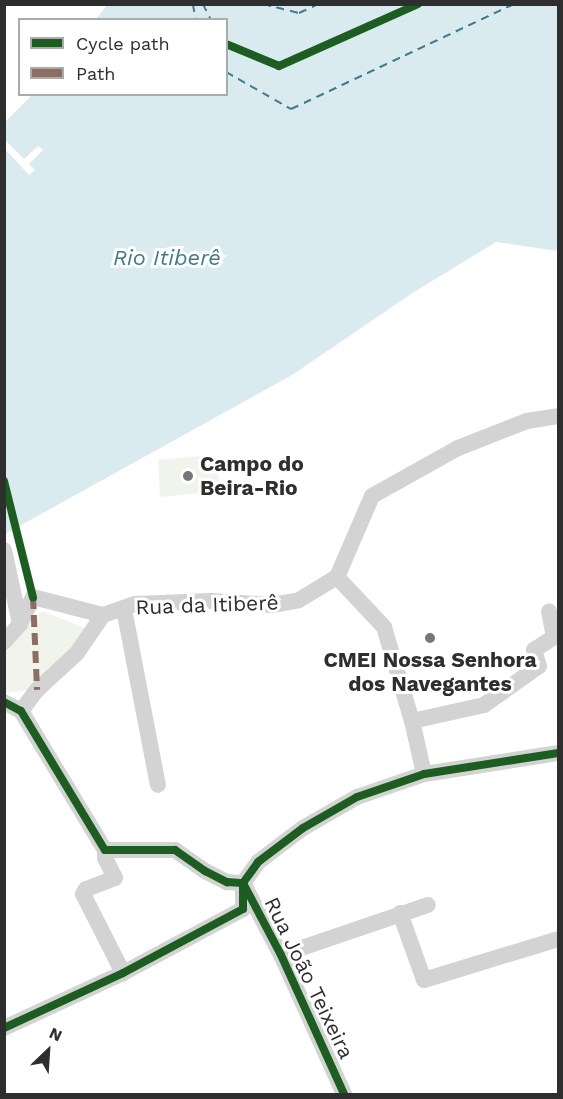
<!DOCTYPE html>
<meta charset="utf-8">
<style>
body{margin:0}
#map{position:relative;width:563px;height:1099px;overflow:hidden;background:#fff;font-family:"Work Sans",sans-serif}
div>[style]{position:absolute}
.green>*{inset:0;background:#f1f4ec}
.water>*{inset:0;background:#daebf0}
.pier>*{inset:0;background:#fff}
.ferry>*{height:1.5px;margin-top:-0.75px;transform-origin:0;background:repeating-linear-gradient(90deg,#417b8b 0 8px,transparent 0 14px)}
.minor>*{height:16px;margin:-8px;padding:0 8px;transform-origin:8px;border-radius:8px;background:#d3d3d3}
.quiet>*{height:6px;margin-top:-3px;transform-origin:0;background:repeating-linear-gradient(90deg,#8d6e63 0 12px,transparent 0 18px)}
.cycleway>*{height:8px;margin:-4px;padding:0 4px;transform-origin:4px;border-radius:4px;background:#1b5e20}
.dots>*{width:16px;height:16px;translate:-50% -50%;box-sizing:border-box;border:3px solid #fff;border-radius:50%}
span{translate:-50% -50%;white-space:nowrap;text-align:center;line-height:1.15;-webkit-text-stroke:6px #fff;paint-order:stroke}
.poi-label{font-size:21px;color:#2e2e2e;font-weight:700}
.left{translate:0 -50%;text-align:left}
.street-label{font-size:21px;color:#2e2e2e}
.water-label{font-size:22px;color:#417b8b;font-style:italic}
.frame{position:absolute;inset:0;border:6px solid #2e2e2e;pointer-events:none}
.legend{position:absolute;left:18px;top:18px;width:210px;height:78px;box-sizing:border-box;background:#fff;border:2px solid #ababab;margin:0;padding:8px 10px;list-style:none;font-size:18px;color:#2e2e2e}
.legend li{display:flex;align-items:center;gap:12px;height:30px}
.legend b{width:30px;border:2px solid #ababab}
.north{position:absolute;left:18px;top:1021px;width:60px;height:60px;-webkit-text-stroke:4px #fff;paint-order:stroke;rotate:25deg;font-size:16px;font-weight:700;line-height:24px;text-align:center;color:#2e2e2e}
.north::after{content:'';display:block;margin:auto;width:21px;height:27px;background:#2e2e2e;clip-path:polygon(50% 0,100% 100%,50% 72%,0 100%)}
</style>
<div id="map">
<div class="green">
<i style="clip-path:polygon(212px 455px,222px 491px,160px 497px,158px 460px)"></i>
<i style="clip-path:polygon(42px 611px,85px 628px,84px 640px,29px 690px,5px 693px,5px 646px)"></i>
</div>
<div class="water">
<i style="clip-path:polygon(107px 5px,558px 5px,558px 251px,496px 242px,414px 292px,292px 375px,5px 534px,4px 123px,32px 95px,226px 94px,226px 20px,96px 19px)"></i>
</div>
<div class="pier">
<i style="clip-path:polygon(5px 140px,24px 159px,38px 146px,43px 150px,29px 164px,35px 170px,29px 175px,5px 149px)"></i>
</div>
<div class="ferry">
<i style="left:193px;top:4px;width:16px;rotate:79deg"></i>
<i style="left:203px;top:4px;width:18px;rotate:63deg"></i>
<i style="left:263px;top:4px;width:37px;rotate:14deg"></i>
<i style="left:299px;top:13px;width:21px;rotate:-25deg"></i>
<i style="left:226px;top:44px;width:57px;rotate:22.5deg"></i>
<i style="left:279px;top:66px;width:152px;rotate:-24deg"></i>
<i style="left:226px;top:72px;width:75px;rotate:29.6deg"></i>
<i style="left:291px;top:109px;width:246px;rotate:-25.2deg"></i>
</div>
<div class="minor">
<i style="left:4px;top:550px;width:76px;rotate:77.8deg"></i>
<i style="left:337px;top:577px;width:69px;rotate:46.8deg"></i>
<i style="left:384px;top:627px;width:98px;rotate:73.4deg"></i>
<i style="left:412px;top:721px;width:54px;rotate:77.2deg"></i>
<i style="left:124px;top:609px;width:179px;rotate:79.1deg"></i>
<i style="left:103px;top:615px;width:34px;rotate:-19deg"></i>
<i style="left:135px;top:604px;width:76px;rotate:-2.3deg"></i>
<i style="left:211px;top:601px;width:61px;rotate:3.8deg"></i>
<i style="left:272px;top:605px;width:27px;rotate:-10deg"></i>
<i style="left:299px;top:600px;width:44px;rotate:-31.2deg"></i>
<i style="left:337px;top:577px;width:88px;rotate:-66.6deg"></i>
<i style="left:372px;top:496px;width:98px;rotate:-29.2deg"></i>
<i style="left:458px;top:448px;width:74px;rotate:-21.4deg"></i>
<i style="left:527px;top:421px;width:31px;rotate:-9deg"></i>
<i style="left:4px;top:642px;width:24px;rotate:-48deg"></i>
<i style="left:20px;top:624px;width:30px;rotate:-64deg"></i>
<i style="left:33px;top:597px;width:72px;rotate:14.4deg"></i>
<i style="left:4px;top:702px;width:19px;rotate:28deg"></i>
<i style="left:21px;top:711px;width:162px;rotate:58.9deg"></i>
<i style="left:105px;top:850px;width:70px"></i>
<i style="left:175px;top:850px;width:37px;rotate:35deg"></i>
<i style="left:205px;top:871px;width:25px;rotate:27deg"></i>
<i style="left:227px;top:882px;width:16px;rotate:4deg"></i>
<i style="left:243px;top:883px;width:81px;rotate:62.2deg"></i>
<i style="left:281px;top:955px;width:153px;rotate:65.6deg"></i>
<i style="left:21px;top:711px;width:26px;rotate:-53deg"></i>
<i style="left:37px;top:690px;width:54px;rotate:-42.8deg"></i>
<i style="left:77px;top:653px;width:46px;rotate:-55.6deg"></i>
<i style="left:412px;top:721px;width:74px;rotate:-12.5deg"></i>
<i style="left:484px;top:705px;width:67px;rotate:-35.3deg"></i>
<i style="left:539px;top:666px;width:17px;rotate:-107deg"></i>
<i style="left:534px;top:650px;width:24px;rotate:-33deg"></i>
<i style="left:554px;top:637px;width:26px;rotate:-101deg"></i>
<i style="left:105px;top:850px;width:8px;rotate:90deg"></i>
<i style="left:105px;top:858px;width:22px;rotate:63deg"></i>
<i style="left:115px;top:878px;width:31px;rotate:159deg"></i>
<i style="left:86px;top:889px;width:6px;rotate:121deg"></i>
<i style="left:83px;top:894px;width:89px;rotate:63.1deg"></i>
<i style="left:400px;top:913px;width:71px;rotate:70.3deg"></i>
<i style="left:424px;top:980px;width:140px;rotate:-17deg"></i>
<i style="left:281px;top:955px;width:155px;rotate:-18.8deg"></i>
<i style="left:4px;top:1028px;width:131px;rotate:-24.8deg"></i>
<i style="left:123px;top:973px;width:136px;rotate:-28.1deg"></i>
<i style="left:243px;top:909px;width:26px;rotate:-90deg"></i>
<i style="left:243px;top:883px;width:26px;rotate:-54deg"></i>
<i style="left:258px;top:862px;width:56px;rotate:-37.1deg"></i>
<i style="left:303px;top:828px;width:62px;rotate:-29.9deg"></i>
<i style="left:357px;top:797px;width:71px;rotate:-18.9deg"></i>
<i style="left:424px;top:774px;width:136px;rotate:-8.9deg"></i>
</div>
<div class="quiet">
<i style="left:33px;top:597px;width:93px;rotate:87.5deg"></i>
</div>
<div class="cycleway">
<i style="left:226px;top:44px;width:57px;rotate:22.5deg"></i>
<i style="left:279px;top:66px;width:152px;rotate:-24deg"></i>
<i style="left:4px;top:481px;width:120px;rotate:76deg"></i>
<i style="left:4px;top:702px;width:19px;rotate:28deg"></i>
<i style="left:21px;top:711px;width:162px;rotate:58.9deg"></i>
<i style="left:105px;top:850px;width:70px"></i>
<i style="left:175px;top:850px;width:37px;rotate:35deg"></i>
<i style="left:205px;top:871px;width:25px;rotate:27deg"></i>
<i style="left:227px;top:882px;width:16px;rotate:4deg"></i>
<i style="left:243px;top:883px;width:81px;rotate:62.2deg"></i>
<i style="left:281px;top:955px;width:153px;rotate:65.6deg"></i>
<i style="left:4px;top:1028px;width:131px;rotate:-24.8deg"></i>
<i style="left:123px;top:973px;width:136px;rotate:-28.1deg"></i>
<i style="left:243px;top:909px;width:26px;rotate:-90deg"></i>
<i style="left:243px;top:883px;width:26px;rotate:-54deg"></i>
<i style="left:258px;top:862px;width:56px;rotate:-37.1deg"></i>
<i style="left:303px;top:828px;width:62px;rotate:-29.9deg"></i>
<i style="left:357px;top:797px;width:71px;rotate:-18.9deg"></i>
<i style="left:424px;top:774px;width:136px;rotate:-8.9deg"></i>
</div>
<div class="dots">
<i style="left:188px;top:476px;background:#777"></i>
<i style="left:430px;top:638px;background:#777"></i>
</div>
<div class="poi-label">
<span class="left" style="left:200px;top:476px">Campo do<br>Beira-Rio</span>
<span style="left:430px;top:672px">CMEI Nossa Senhora<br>dos Navegantes</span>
</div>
<div class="street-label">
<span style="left:207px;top:605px;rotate:-2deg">Rua da Itiberê</span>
<span style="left:309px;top:978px;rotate:64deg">Rua João Teixeira</span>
</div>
<div class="water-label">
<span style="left:167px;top:258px">Rio Itiberê</span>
</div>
<div class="frame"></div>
<ul class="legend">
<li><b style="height:8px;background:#1b5e20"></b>Cycle path</li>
<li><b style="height:8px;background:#8d6e63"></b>Path</li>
</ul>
<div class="north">N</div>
</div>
